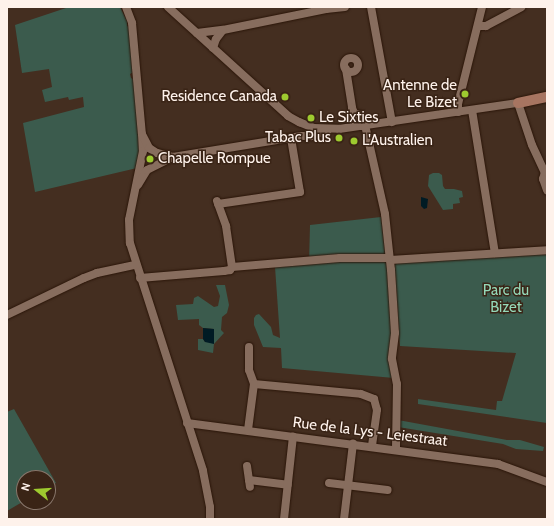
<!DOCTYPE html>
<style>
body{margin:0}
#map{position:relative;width:554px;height:526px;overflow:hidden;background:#442e20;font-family:Cabin,sans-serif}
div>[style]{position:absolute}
.green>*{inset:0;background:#3b5b4d}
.water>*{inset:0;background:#001b24}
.roads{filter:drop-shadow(0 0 1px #2a1508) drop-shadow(0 0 1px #2a1508)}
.minor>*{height:8px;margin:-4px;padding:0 4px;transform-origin:4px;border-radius:4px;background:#876d5e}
.minor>.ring{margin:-4px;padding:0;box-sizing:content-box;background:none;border:8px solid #876d5e;border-radius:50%}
.major>*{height:10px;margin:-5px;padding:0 5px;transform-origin:5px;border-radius:5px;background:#a77561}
.dots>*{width:11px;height:11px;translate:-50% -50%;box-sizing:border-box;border:2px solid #3a2416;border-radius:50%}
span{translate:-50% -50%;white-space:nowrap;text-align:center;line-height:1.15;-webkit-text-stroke:3px #3a2416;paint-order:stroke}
.poi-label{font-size:15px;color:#fef2eb}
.right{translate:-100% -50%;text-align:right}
.left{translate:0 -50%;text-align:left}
.park-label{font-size:15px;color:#95d8b8}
.street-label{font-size:15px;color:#fef2eb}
.frame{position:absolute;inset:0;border:8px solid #fef2eb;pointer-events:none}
.north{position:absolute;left:16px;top:470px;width:40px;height:40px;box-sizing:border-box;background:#3a2416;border:1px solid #88766b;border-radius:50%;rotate:287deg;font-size:11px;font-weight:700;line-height:16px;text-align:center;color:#fef2eb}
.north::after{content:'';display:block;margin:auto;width:14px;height:18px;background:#9eca2f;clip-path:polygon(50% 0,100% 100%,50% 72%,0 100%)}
</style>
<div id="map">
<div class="green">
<i style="clip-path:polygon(69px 7px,120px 7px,127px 21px,127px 26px,130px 27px,135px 71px,130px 74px,131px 78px,135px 80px,140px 148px,137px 168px,35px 192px,23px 123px,84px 107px,83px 97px,69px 100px,68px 97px,45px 102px,42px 90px,52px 87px,49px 69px,22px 73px,15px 25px)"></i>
<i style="clip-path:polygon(433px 173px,439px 173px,442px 175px,443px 186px,445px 189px,454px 189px,462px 191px,463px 197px,459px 198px,460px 203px,453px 204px,453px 209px,443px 210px,428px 186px,429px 175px)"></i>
<i style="clip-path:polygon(381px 217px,386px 263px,389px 264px,394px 378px,282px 368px,281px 348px,263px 347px,254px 325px,254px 318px,256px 315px,259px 314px,271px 327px,273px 335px,280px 338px,275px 267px,309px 264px,310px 225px)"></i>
<i style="clip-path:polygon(547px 253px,547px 423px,418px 404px,418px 399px,496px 410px,497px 401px,502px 401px,516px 353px,400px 346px,394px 260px,496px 257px)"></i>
<i style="clip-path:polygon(216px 285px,225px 285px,229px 305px,227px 313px,222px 317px,221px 330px,224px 333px,214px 344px,213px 353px,198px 350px,198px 339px,203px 339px,205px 342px,214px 329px,203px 328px,199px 325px,199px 319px,178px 320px,176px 305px,193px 304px,194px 298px,198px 296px,214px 307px,218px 306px,220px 296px)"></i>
<i style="clip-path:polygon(14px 409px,56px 483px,48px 487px,48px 478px,24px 478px,24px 501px,7px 511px,7px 412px)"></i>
<i style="clip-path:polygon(398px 420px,507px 440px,520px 440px,544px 447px,543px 451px,516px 449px,503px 444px,398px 427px)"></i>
</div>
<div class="water">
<i style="clip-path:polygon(421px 197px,428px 199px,427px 208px,424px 209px,421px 206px)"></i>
<i style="clip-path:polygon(203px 328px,214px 329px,214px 344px,205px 342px,203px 339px)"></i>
</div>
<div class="roads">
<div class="minor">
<i style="left:126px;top:7px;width:17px;rotate:69deg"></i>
<i style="left:132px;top:23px;width:111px;rotate:84.9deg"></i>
<i style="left:142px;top:134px;width:17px;rotate:87deg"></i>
<i style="left:143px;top:151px;width:70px;rotate:101.5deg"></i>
<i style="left:129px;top:220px;width:23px;rotate:88deg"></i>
<i style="left:130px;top:243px;width:239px;rotate:72.2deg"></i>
<i style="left:203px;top:471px;width:37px;rotate:79deg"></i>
<i style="left:210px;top:507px;width:12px;rotate:90deg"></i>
<i style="left:168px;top:7px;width:162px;rotate:42.2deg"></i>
<i style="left:288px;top:116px;width:13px;rotate:29deg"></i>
<i style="left:299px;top:122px;width:16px;rotate:22deg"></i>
<i style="left:314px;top:128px;width:25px;rotate:2deg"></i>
<i style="left:339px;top:129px;width:181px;rotate:-8.3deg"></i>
<i style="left:518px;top:103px;width:44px;rotate:71.6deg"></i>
<i style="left:532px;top:145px;width:35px;rotate:65deg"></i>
<i style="left:371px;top:7px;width:117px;rotate:79.7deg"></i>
<i style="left:478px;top:26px;width:8px"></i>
<i style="left:486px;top:26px;width:40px;rotate:-28deg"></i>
<i style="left:197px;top:33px;width:26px;rotate:-7deg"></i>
<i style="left:223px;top:30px;width:105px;rotate:-11.5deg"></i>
<i style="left:326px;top:9px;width:19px;rotate:-6deg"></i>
<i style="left:213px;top:48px;width:9px;rotate:-72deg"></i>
<i style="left:216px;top:39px;width:11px;rotate:-52deg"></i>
<i class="ring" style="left:344px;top:58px;width:6px;height:6px"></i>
<i style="left:346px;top:69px;width:39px;rotate:81deg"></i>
<i style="left:352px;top:108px;width:5px;rotate:68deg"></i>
<i style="left:354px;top:113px;width:6px;rotate:18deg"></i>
<i style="left:360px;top:115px;width:11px;rotate:85deg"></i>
<i style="left:472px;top:110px;width:145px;rotate:80.9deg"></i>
<i style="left:458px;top:112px;width:8px;rotate:-90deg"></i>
<i style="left:458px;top:104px;width:100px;rotate:-76.1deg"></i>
<i style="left:365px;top:125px;width:91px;rotate:77.3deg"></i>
<i style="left:385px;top:214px;width:56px;rotate:83.9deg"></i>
<i style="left:391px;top:270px;width:63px;rotate:86.4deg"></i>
<i style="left:395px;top:333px;width:26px;rotate:97deg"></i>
<i style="left:392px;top:359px;width:25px;rotate:79deg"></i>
<i style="left:397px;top:384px;width:65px;rotate:90.9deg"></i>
<i style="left:143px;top:136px;width:13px;rotate:63deg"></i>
<i style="left:149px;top:148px;width:9px;rotate:32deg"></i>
<i style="left:157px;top:153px;width:16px;rotate:14deg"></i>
<i style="left:545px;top:172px;width:7px;rotate:106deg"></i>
<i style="left:543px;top:179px;width:12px;rotate:70deg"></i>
<i style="left:138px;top:185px;width:17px;rotate:-59deg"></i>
<i style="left:147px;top:170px;width:29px;rotate:-27deg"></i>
<i style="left:173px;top:157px;width:130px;rotate:-9.3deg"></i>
<i style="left:301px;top:136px;width:11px"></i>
<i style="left:312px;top:136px;width:17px;rotate:-21deg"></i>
<i style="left:217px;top:201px;width:27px;rotate:70deg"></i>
<i style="left:226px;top:226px;width:41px;rotate:81.7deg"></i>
<i style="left:218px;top:204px;width:83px;rotate:-8.3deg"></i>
<i style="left:300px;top:192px;width:55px;rotate:-99.5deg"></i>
<i style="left:390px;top:260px;width:157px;rotate:-3.6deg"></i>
<i style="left:140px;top:278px;width:84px;rotate:-4.8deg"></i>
<i style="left:224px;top:271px;width:6px;rotate:-9deg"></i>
<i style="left:230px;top:270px;width:4px;rotate:-56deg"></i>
<i style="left:232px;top:267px;width:108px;rotate:-4.8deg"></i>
<i style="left:340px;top:258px;width:49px"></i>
<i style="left:7px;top:315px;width:85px;rotate:-25.7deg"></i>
<i style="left:84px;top:278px;width:14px;rotate:-21deg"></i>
<i style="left:97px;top:273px;width:40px;rotate:-12deg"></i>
<i style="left:249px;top:347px;width:23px;rotate:90deg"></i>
<i style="left:249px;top:370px;width:15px;rotate:70deg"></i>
<i style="left:254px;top:384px;width:107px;rotate:5.3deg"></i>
<i style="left:361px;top:394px;width:14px;rotate:21deg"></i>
<i style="left:374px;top:399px;width:11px;rotate:75deg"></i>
<i style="left:377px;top:410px;width:36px;rotate:98deg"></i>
<i style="left:187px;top:423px;width:314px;rotate:7.5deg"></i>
<i style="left:498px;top:464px;width:52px;rotate:20.2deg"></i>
<i style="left:248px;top:430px;width:46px;rotate:-82.6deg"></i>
<i style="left:247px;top:466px;width:21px;rotate:82deg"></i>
<i style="left:249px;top:480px;width:39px;rotate:7deg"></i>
<i style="left:329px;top:483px;width:59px;rotate:6.8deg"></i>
<i style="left:284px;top:519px;width:83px;rotate:-83.8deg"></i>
<i style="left:344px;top:519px;width:76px;rotate:-83.2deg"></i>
</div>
<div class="major">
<i style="left:518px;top:103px;width:30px;rotate:-12deg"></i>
</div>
</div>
<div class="dots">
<i style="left:465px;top:94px;background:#9eca2f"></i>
<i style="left:285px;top:97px;background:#9eca2f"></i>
<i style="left:311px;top:118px;background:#9eca2f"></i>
<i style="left:339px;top:138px;background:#9eca2f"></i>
<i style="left:354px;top:141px;background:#9eca2f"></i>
<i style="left:150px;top:159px;background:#9eca2f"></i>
</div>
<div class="poi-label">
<span class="right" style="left:457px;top:94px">Antenne de<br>Le Bizet</span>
<span class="right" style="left:277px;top:97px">Residence Canada</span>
<span class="left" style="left:319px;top:118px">Le Sixties</span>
<span class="right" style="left:331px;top:138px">Tabac Plus</span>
<span class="left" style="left:362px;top:141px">L'Australien</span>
<span class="left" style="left:158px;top:159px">Chapelle Rompue</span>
</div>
<div class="park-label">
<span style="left:506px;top:299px">Parc du<br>Bizet</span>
</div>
<div class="street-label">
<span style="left:370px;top:432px;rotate:7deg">Rue de la Lys - Leiestraat</span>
</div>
<div class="frame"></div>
<div class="north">N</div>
</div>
